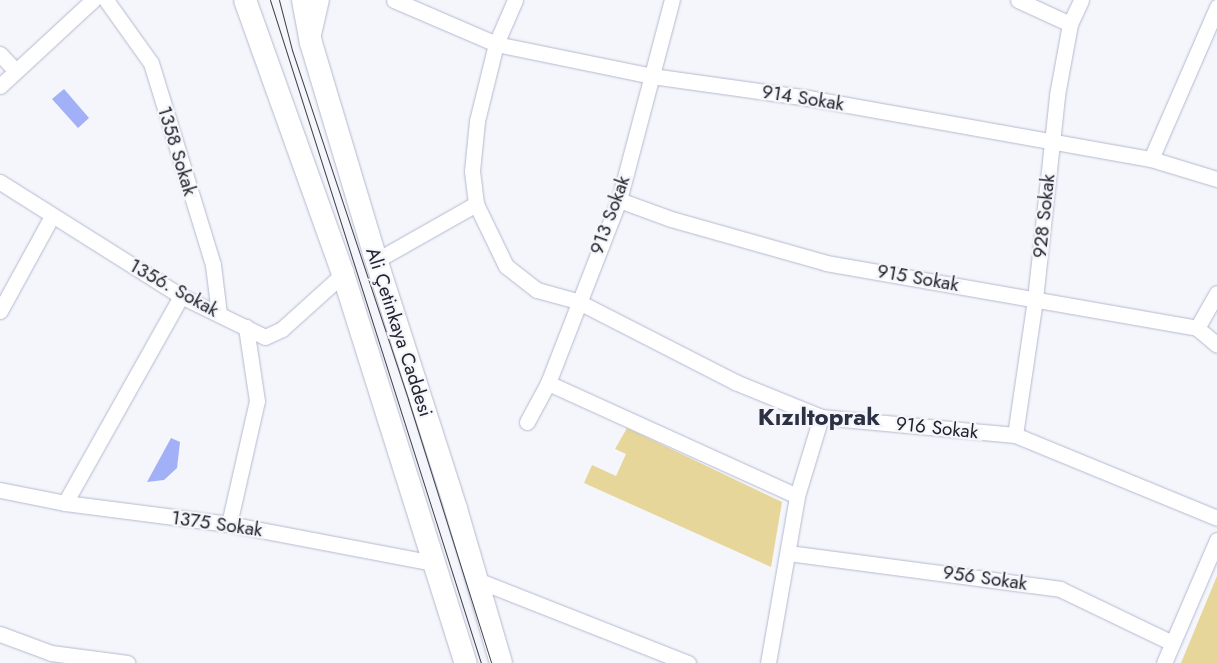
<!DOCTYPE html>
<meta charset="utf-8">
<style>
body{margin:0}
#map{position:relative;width:1217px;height:663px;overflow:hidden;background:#f5f6fb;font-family:Jost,sans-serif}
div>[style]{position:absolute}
.green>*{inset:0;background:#e7d699}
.water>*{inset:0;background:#a1b0f7}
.roads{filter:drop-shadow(0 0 1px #b3b9d0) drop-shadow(0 0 1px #b3b9d0)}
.minor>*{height:15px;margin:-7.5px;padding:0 7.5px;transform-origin:7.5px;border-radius:7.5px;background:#fff}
.primary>*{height:22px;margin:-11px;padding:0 11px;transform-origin:11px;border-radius:11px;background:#fff}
.tram>*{height:1px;margin:-0.5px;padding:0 0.5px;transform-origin:0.5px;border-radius:0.5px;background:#42444d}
span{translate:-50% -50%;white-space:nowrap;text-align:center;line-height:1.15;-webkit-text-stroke:4.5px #f5f6fb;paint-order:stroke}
.street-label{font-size:19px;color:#22242d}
.district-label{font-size:24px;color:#2c3043;font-weight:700}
</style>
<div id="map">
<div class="green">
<i style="clip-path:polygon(627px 428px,782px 502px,771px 567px,584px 483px,592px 465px,616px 476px,626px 454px,615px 449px)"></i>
<i style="clip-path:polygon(1217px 576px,1217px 663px,1181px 663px)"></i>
</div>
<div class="water">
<i style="clip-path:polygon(64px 89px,89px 118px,78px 128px,52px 99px)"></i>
<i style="clip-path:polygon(171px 438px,180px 442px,177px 468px,164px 480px,147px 482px)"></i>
</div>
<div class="roads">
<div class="minor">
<i style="left:106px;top:0;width:77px;rotate:54.5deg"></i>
<i style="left:151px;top:63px;width:211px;rotate:72.9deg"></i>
<i style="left:213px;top:265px;width:49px;rotate:83deg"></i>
<i style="left:394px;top:0;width:111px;rotate:23.3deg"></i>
<i style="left:496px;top:44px;width:159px;rotate:11.6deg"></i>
<i style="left:652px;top:76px;width:158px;rotate:8deg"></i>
<i style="left:808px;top:98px;width:348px;rotate:10.1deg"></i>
<i style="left:1151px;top:159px;width:69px;rotate:16.9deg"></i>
<i style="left:515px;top:0;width:48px;rotate:113.4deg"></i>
<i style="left:496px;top:44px;width:79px;rotate:103.9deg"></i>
<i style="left:477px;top:121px;width:50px;rotate:95.7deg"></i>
<i style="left:472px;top:171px;width:33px;rotate:83deg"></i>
<i style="left:476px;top:204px;width:69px;rotate:64.2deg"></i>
<i style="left:506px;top:266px;width:39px;rotate:38deg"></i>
<i style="left:537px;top:290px;width:41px;rotate:15.4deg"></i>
<i style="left:577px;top:301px;width:178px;rotate:27.1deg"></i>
<i style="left:735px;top:382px;width:93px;rotate:22.1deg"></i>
<i style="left:821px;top:417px;width:195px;rotate:5.3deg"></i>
<i style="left:1015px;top:435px;width:218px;rotate:22.3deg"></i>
<i style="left:1018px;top:0;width:57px;rotate:24.8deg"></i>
<i style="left:313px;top:34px;width:35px;rotate:-77deg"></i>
<i style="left:0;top:54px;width:23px;rotate:47deg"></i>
<i style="left:0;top:86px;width:127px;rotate:-42.8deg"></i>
<i style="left:1151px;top:159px;width:166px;rotate:-66.5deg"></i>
<i style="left:0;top:182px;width:214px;rotate:32.2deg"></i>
<i style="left:181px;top:296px;width:93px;rotate:26deg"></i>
<i style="left:265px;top:337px;width:19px;rotate:-25deg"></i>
<i style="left:282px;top:329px;width:82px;rotate:-42deg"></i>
<i style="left:619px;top:200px;width:55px;rotate:20.1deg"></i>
<i style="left:671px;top:219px;width:161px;rotate:15.8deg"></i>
<i style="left:826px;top:263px;width:377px;rotate:9.9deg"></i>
<i style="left:1197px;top:328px;width:26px;rotate:40deg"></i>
<i style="left:374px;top:253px;width:10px;rotate:17deg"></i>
<i style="left:384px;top:256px;width:106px;rotate:-29.5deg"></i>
<i style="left:0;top:311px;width:108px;rotate:-61.3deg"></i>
<i style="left:1197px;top:328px;width:40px;rotate:-60.3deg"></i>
<i style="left:548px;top:383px;width:273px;rotate:24.4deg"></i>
<i style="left:527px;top:422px;width:44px;rotate:-61.7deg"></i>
<i style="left:548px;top:383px;width:196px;rotate:-68.8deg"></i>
<i style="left:619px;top:200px;width:207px;rotate:-75.2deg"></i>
<i style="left:1015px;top:435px;width:137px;rotate:-81.6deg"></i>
<i style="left:1035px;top:299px;width:205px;rotate:-83.8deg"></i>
<i style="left:1057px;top:95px;width:72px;rotate:-79.6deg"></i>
<i style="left:1070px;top:24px;width:26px;rotate:-65deg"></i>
<i style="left:0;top:490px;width:66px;rotate:11.3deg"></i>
<i style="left:65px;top:503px;width:165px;rotate:7.3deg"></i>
<i style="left:229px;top:524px;width:208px;rotate:10.8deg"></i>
<i style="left:65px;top:503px;width:237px;rotate:-60.7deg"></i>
<i style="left:229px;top:524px;width:126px;rotate:-77.2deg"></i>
<i style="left:257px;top:401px;width:75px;rotate:-98.5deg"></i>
<i style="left:788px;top:553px;width:274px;rotate:7.5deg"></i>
<i style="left:1060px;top:589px;width:124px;rotate:25.7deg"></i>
<i style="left:477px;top:580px;width:227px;rotate:21.5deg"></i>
<i style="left:0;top:634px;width:54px;rotate:20.4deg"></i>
<i style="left:51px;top:653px;width:77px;rotate:7.5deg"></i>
<i style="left:768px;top:663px;width:169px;rotate:-80.1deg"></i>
<i style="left:797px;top:496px;width:83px;rotate:-73.1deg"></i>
<i style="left:1164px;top:663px;width:134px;rotate:-66.7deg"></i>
</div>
<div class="primary">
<i style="left:245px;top:0;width:291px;rotate:70.3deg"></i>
<i style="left:343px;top:274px;width:408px;rotate:72.5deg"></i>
<i style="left:303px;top:0;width:44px;rotate:79.5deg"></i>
<i style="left:311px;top:43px;width:219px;rotate:73.3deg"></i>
<i style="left:374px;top:253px;width:269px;rotate:72.2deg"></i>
<i style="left:456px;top:509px;width:160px;rotate:73.7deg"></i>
</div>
</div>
<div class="tram">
<i style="left:270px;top:0;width:696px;rotate:72.35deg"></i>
<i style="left:279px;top:0;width:52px;rotate:75.4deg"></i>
<i style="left:292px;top:50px;width:368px;rotate:71.6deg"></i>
<i style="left:408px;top:399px;width:277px;rotate:72.5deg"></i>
</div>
<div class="street-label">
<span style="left:803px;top:98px;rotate:9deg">914 Sokak</span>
<span style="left:177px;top:151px;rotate:73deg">1358 Sokak</span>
<span style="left:610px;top:215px;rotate:-70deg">913 Sokak</span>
<span style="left:1044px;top:216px;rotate:-84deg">928 Sokak</span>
<span style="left:918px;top:278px;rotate:10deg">915 Sokak</span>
<span style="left:174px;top:288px;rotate:29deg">1356. Sokak</span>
<span style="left:399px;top:332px;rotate:72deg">Ali Çetinkaya Caddesi</span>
<span style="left:937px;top:428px;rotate:6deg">916 Sokak</span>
<span style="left:217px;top:524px;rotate:8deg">1375 Sokak</span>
<span style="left:985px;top:578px;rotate:8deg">956 Sokak</span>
</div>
<div class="district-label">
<span style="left:819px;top:417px">Kızıltoprak</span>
</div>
</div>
